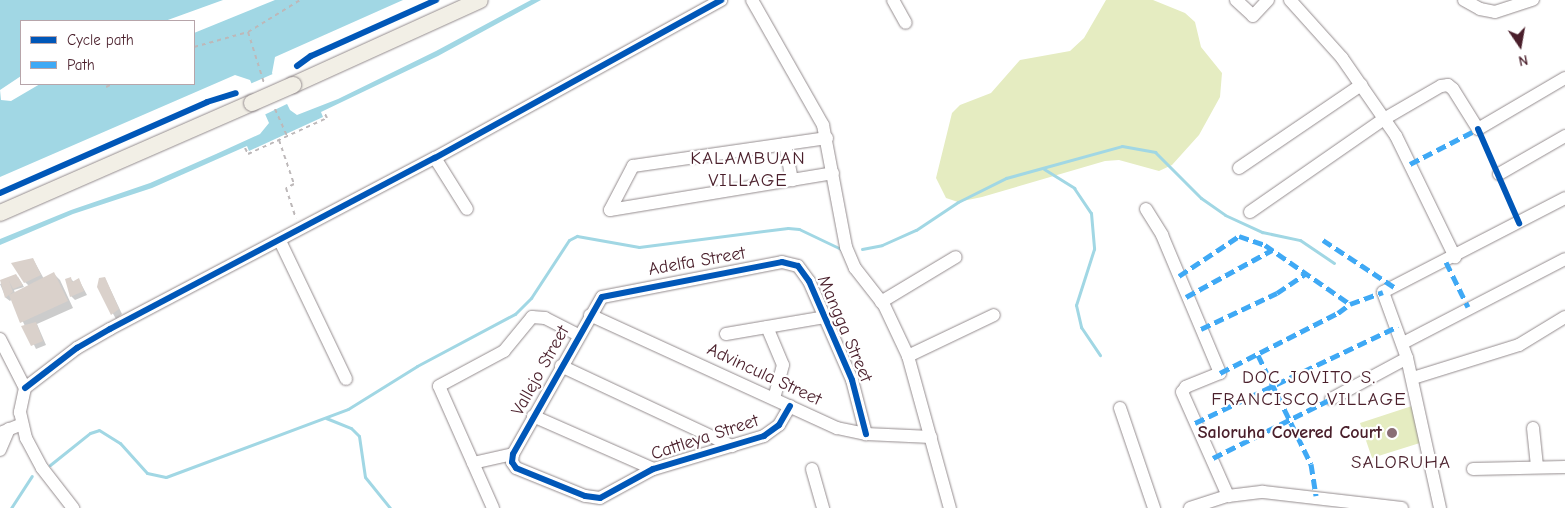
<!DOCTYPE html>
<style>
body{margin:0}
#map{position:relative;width:1565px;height:508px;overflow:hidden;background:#fff;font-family:"Comic Neue",sans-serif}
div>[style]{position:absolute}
.green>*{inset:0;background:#e5ecc1}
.water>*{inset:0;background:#a1d7e4}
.pier>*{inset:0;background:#fff}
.shadow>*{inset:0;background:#0003}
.stream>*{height:3px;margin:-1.5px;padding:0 1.5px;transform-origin:1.5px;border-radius:1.5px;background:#a1d7e4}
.building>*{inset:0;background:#dad1cb}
.path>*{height:2px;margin-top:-1px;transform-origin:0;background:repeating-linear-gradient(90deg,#bdb8b9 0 4px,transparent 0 8px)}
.roads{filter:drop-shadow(0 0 1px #948c8e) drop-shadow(0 0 1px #948c8e)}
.minor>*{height:12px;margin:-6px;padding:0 6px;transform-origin:6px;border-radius:6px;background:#fff}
.major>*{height:16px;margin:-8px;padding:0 8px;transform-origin:8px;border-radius:8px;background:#f2efe6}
.bridges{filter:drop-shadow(0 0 1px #948c8e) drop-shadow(0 0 1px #948c8e)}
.major-bridge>*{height:16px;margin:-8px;padding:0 8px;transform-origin:8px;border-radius:8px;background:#f2efe6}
.quiet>*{height:5px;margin-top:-2.5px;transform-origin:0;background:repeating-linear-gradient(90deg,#3fa9f5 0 10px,transparent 0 15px)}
.cycleway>*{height:6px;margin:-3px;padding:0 3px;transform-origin:3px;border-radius:3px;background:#0057b8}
.dots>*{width:14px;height:14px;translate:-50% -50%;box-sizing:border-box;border:2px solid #fff;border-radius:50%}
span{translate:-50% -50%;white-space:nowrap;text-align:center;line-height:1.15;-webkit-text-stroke:4.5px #fff;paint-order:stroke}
.street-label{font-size:18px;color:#4a1f2b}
.poi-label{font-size:18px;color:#4a1f2b;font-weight:700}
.right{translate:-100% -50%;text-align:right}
.neighbourhood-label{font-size:19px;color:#4a1f2b;letter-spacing:1px}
.legend{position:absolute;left:20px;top:20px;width:175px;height:65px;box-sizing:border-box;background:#fff;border:1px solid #b7a5aa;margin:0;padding:6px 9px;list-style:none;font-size:15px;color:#4a1f2b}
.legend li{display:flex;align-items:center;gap:10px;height:25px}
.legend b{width:25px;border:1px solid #b7a5aa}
.north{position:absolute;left:1495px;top:20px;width:50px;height:50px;-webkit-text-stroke:4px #fff;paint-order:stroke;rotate:168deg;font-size:14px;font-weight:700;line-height:20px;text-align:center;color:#4a1f2b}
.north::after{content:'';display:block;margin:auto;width:18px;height:22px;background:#4a1f2b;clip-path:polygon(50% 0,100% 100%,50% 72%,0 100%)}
</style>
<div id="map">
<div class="green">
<i style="clip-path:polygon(1106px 0,1153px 0,1185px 13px,1195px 22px,1201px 47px,1222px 73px,1220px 97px,1199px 135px,1172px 165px,1159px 171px,1119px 160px,1105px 161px,982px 197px,958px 202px,946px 198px,936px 178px,952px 113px,960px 105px,991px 93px,1020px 60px,1070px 51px,1084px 38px)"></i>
<i style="clip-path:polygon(1412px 406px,1423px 442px,1372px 458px,1360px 423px)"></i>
</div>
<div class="water">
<i style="clip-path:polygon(evenodd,0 0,403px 0,275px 57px,272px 73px,290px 110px,297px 115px,338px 99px,436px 51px,531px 0,541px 0,438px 56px,321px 112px,323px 117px,249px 151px,247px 146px,152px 188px,73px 214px,0 245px,0 239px,71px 210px,150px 183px,216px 154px,260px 134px,269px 123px,250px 80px,235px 75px,0 177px,0 0,21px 21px,194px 21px,194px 84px,21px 84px,21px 21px)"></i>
</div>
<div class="pier">
<i style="clip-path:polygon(223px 0,275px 0,194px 33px,194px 21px,165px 21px)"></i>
<i style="clip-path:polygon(275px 73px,289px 103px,264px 115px,250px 84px)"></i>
<i style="clip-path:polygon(21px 76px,21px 84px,40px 84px,11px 101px,1px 100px,0 90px)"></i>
</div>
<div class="shadow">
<i style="clip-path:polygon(33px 259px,44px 279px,54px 274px,60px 280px,73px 308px,37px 324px,46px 345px,36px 349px,12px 299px,10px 301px,6px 298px,0 284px,18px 277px,24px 287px,14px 290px,15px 293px,29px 286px,25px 282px)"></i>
<i style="clip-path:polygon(105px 278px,122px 314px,116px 319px,98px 287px)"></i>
<i style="clip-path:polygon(71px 279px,74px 282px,79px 280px,87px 295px,75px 300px,71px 296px)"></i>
</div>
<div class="stream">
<i style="left:1044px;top:169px;width:36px;rotate:32deg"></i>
<i style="left:1074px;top:188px;width:30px;rotate:56deg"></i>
<i style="left:1091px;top:213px;width:36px;rotate:85deg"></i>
<i style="left:1094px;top:249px;width:59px;rotate:107.8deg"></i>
<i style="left:1076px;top:305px;width:23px;rotate:77deg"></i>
<i style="left:1081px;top:327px;width:34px;rotate:56deg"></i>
<i style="left:862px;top:249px;width:20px;rotate:-11deg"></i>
<i style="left:882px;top:245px;width:37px;rotate:-24deg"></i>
<i style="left:916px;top:230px;width:50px;rotate:-33.7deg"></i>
<i style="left:958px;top:202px;width:54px;rotate:-26.6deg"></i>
<i style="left:1006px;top:178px;width:120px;rotate:-15.4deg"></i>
<i style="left:1122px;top:146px;width:34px;rotate:10deg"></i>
<i style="left:1155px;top:152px;width:65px;rotate:45deg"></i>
<i style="left:1201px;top:198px;width:29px;rotate:35deg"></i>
<i style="left:1225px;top:215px;width:41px;rotate:24.7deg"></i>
<i style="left:1262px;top:232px;width:39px;rotate:12deg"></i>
<i style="left:1300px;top:240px;width:41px;rotate:34.1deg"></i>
<i style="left:326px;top:418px;width:27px;rotate:22deg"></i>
<i style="left:351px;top:428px;width:11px;rotate:45deg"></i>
<i style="left:359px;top:436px;width:41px;rotate:81.7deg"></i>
<i style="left:365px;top:477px;width:40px;rotate:51deg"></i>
<i style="left:50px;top:465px;width:51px;rotate:-38.7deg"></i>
<i style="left:90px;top:433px;width:9px;rotate:-18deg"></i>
<i style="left:99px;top:430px;width:25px;rotate:32deg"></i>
<i style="left:120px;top:443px;width:40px;rotate:48deg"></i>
<i style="left:147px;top:473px;width:19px;rotate:12deg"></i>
<i style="left:166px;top:477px;width:194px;rotate:-20.5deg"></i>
<i style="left:348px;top:409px;width:81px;rotate:-31.9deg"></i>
<i style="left:417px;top:366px;width:111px;rotate:-28deg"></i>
<i style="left:515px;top:314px;width:23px;rotate:-45deg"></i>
<i style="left:531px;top:298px;width:69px;rotate:-56.8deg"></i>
<i style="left:569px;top:240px;width:9px;rotate:-27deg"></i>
<i style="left:577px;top:236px;width:63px;rotate:10.1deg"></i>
<i style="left:639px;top:247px;width:150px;rotate:-7.3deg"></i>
<i style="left:788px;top:228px;width:11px;rotate:5deg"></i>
<i style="left:799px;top:229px;width:47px;rotate:25.5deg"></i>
<i style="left:11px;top:508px;width:38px;rotate:-57deg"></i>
</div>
<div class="building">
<i style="clip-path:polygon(33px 258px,41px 275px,24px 283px,11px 263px)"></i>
<i style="clip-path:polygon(54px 272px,68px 301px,20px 323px,9px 295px)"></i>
<i style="clip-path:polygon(16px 274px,23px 285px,13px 289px,9px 281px,13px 292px,5px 298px,0 280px)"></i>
<i style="clip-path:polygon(71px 277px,72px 282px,79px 278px,84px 291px,70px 297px,65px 279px)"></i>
<i style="clip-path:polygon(105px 277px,119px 309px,111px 315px,97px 287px,99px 278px)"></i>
<i style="clip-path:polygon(36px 322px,43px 341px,31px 346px,21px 326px)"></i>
</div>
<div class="path">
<i style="left:248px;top:32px;width:53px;rotate:72.6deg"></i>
<i style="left:194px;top:47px;width:56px;rotate:-15.5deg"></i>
<i style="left:248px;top:32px;width:61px;rotate:-31.6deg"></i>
<i style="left:106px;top:87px;width:7px;rotate:-27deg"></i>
<i style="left:275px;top:109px;width:30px;rotate:66deg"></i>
<i style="left:279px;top:140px;width:46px;rotate:71.2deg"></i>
<i style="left:294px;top:184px;width:9px;rotate:153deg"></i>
<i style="left:286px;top:188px;width:32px;rotate:72deg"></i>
<i style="left:245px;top:148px;width:7px;rotate:63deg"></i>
<i style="left:248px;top:154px;width:87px;rotate:-24.5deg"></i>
<i style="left:327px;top:118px;width:7px;rotate:-117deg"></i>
</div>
<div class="roads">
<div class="minor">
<i style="left:752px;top:0;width:144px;rotate:60.4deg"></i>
<i style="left:823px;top:125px;width:124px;rotate:79.3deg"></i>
<i style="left:846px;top:247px;width:23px;rotate:67deg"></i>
<i style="left:855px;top:268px;width:47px;rotate:51.9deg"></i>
<i style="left:884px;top:305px;width:56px;rotate:64.8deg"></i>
<i style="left:908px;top:356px;width:158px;rotate:74.6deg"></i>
<i style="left:893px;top:0;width:26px;rotate:61deg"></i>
<i style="left:1236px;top:0;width:23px;rotate:43deg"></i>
<i style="left:1253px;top:16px;width:22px;rotate:-47deg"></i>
<i style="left:1290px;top:0;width:78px;rotate:48.1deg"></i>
<i style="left:1342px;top:58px;width:95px;rotate:55.3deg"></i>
<i style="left:1396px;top:136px;width:135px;rotate:64deg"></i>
<i style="left:1464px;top:0;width:18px;rotate:29deg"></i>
<i style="left:1480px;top:9px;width:15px;rotate:11deg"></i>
<i style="left:1495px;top:12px;width:40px;rotate:-18deg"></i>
<i style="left:785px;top:144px;width:37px;rotate:79deg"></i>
<i style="left:435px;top:158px;width:60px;rotate:57.9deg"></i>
<i style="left:1239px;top:168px;width:148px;rotate:-34.2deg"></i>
<i style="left:1499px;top:174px;width:76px;rotate:-29.9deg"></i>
<i style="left:1146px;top:209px;width:31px;rotate:58deg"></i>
<i style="left:1162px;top:235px;width:150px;rotate:67.2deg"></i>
<i style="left:1220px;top:373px;width:37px;rotate:158deg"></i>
<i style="left:1186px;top:387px;width:6px;rotate:129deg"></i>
<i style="left:1182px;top:392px;width:114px;rotate:66.1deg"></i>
<i style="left:610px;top:210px;width:50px;rotate:-62.4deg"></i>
<i style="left:633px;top:166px;width:196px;rotate:-8.2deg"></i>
<i style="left:610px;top:210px;width:226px;rotate:-9.4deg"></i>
<i style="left:1250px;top:212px;width:163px;rotate:-34.8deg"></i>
<i style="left:1384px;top:119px;width:66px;rotate:-30.1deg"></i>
<i style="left:1441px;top:86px;width:7px;rotate:-8deg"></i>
<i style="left:1448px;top:85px;width:6px;rotate:39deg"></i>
<i style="left:1453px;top:89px;width:47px;rotate:58deg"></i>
<i style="left:1478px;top:129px;width:101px;rotate:-30.4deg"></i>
<i style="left:280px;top:241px;width:153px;rotate:64.4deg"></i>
<i style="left:881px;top:302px;width:87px;rotate:-31deg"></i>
<i style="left:590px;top:315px;width:272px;rotate:24.6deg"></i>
<i style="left:837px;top:428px;width:30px;rotate:12deg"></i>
<i style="left:866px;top:434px;width:65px;rotate:2.6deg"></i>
<i style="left:767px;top:327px;width:41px;rotate:67.2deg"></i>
<i style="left:783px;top:365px;width:35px;rotate:105deg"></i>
<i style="left:726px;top:334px;width:100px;rotate:-9.7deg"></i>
<i style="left:0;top:339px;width:55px;rotate:63deg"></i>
<i style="left:25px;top:388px;width:25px;rotate:102deg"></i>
<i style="left:20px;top:412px;width:27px;rotate:77deg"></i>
<i style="left:26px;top:438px;width:34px;rotate:62deg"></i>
<i style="left:42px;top:468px;width:51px;rotate:52.2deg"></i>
<i style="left:1403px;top:343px;width:182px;rotate:-27.4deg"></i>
<i style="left:908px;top:356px;width:95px;rotate:-25.5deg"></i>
<i style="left:561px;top:366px;width:189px;rotate:25.1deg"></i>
<i style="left:1413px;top:378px;width:111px;rotate:-17.3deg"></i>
<i style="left:1519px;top:345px;width:54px;rotate:-31.3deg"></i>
<i style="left:25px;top:388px;width:66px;rotate:-37.6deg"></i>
<i style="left:77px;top:348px;width:38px;rotate:-30deg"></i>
<i style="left:110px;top:329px;width:367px;rotate:-27.8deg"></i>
<i style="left:435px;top:158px;width:327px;rotate:-28.9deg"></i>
<i style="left:1331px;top:399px;width:86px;rotate:-28.3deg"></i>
<i style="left:790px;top:406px;width:22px;rotate:120deg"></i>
<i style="left:779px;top:425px;width:19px;rotate:144deg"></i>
<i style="left:764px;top:436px;width:116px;rotate:163.4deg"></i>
<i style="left:653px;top:469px;width:60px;rotate:151.3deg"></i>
<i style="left:600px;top:498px;width:15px;rotate:-172deg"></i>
<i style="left:585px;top:496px;width:74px;rotate:-157.9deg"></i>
<i style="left:516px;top:468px;width:7px;rotate:-124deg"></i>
<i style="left:512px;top:462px;width:8px;rotate:-83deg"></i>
<i style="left:513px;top:454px;width:180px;rotate:-60.5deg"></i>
<i style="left:602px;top:297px;width:183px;rotate:-11deg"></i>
<i style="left:782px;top:262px;width:16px;rotate:14deg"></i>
<i style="left:798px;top:266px;width:19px;rotate:54deg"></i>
<i style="left:809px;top:281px;width:108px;rotate:66.5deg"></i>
<i style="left:852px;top:380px;width:56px;rotate:75.5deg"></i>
<i style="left:1120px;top:408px;width:106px;rotate:71.2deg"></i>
<i style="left:533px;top:416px;width:131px;rotate:23.8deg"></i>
<i style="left:1533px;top:428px;width:39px;rotate:84deg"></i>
<i style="left:0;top:433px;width:24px;rotate:-22deg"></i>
<i style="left:0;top:450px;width:23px;rotate:-67deg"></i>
<i style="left:473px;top:463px;width:41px;rotate:-12.7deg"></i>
<i style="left:812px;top:469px;width:41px;rotate:74.2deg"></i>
<i style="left:1473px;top:469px;width:92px;rotate:-1.2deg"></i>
<i style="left:493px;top:508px;width:133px;rotate:-113.9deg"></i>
<i style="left:439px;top:386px;width:74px;rotate:-28.3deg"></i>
<i style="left:504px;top:351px;width:44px;rotate:-50.5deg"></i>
<i style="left:532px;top:317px;width:13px;rotate:4deg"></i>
<i style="left:545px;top:318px;width:38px;rotate:27deg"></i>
<i style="left:1190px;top:508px;width:40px;rotate:-18deg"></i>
<i style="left:1228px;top:496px;width:35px;rotate:-7deg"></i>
<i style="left:1263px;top:492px;width:140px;rotate:6.6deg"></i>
<i style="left:1440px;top:508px;width:154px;rotate:-102.4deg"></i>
<i style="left:1407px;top:358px;width:70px;rotate:-110deg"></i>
<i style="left:1383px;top:292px;width:205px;rotate:-27.3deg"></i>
</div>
<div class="major">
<i style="left:293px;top:85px;width:205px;rotate:-24.4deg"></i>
<i style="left:0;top:213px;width:275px;rotate:-23.6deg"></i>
</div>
</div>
<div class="bridges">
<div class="major-bridge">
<i style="left:252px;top:103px;width:45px;rotate:-23.7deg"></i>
</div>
</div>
<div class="quiet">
<i style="left:1410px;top:164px;width:76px;rotate:-27.2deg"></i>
<i style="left:1478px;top:129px;width:2px;rotate:63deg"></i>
<i style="left:1323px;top:240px;width:85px;rotate:33.5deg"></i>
<i style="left:1446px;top:262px;width:50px;rotate:63.9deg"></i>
<i style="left:1179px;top:276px;width:72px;rotate:-33.7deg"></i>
<i style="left:1239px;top:236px;width:28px;rotate:19deg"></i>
<i style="left:1265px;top:245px;width:103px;rotate:34.8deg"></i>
<i style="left:1186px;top:297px;width:98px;rotate:-28.7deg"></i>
<i style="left:1201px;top:329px;width:84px;rotate:-25.3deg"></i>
<i style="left:1277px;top:293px;width:34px;rotate:-34deg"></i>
<i style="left:1258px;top:355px;width:121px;rotate:64.1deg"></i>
<i style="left:1311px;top:464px;width:32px;rotate:81deg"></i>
<i style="left:1220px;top:373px;width:132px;rotate:-27deg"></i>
<i style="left:1338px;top:313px;width:15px;rotate:-37deg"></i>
<i style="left:1350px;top:304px;width:35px;rotate:-20deg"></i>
<i style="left:1195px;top:423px;width:225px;rotate:-25.5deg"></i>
<i style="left:1213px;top:458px;width:132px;rotate:-26.6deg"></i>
</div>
<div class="cycleway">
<i style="left:297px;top:66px;width:17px;rotate:-36deg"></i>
<i style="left:311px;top:56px;width:137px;rotate:-24.1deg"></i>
<i style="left:1478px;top:129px;width:103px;rotate:66.4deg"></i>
<i style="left:0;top:193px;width:226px;rotate:-23.7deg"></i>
<i style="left:207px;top:102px;width:30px;rotate:-17deg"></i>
<i style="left:25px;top:388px;width:66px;rotate:-37.6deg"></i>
<i style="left:77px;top:348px;width:38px;rotate:-30deg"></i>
<i style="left:110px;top:329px;width:367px;rotate:-27.8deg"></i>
<i style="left:435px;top:158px;width:327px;rotate:-28.9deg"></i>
<i style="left:790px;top:406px;width:22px;rotate:120deg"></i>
<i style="left:779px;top:425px;width:19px;rotate:144deg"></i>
<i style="left:764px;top:436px;width:116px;rotate:163.4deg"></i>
<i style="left:653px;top:469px;width:60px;rotate:151.3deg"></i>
<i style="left:600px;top:498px;width:15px;rotate:-172deg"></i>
<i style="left:585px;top:496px;width:74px;rotate:-157.9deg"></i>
<i style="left:516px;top:468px;width:7px;rotate:-124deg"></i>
<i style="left:512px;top:462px;width:8px;rotate:-83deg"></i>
<i style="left:513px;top:454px;width:180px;rotate:-60.5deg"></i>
<i style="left:602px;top:297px;width:183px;rotate:-11deg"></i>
<i style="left:782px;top:262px;width:16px;rotate:14deg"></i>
<i style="left:798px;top:266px;width:19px;rotate:54deg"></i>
<i style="left:809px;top:281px;width:108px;rotate:66.5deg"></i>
<i style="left:852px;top:380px;width:56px;rotate:75.5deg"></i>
</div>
<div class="dots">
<i style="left:1392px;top:433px;background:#896d75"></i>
</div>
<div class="street-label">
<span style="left:697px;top:262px;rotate:-10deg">Adelfa Street</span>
<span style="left:844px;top:329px;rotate:67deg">Mangga Street</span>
<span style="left:541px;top:371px;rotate:-61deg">Vallejo Street</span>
<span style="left:764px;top:375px;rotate:25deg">Advincula Street</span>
<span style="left:705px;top:438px;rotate:-18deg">Cattleya Street</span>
</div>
<div class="poi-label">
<span class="right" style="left:1382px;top:433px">Saloruha Covered Court</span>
</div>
<div class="neighbourhood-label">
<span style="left:748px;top:170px">KALAMBUAN<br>VILLAGE</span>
<span style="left:1309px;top:389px">DOC JOVITO S.<br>FRANCISCO VILLAGE</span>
<span style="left:1401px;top:463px">SALORUHA</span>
</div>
<ul class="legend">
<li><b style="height:6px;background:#0057b8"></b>Cycle path</li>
<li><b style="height:6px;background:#3fa9f5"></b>Path</li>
</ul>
<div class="north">N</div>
</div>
